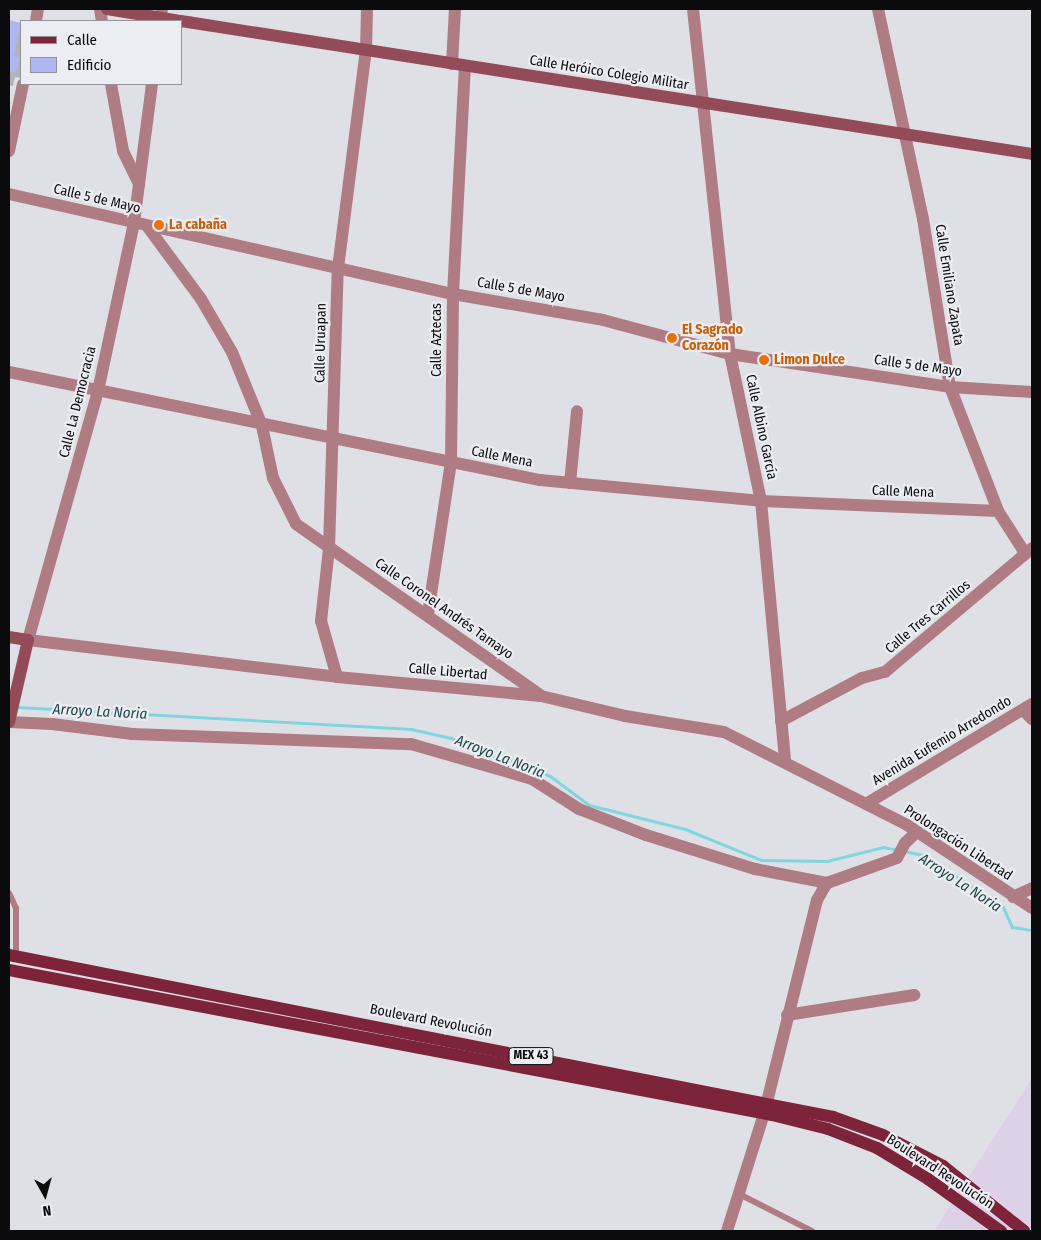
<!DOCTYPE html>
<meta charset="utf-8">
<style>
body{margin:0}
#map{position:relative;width:1041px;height:1240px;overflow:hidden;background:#dfe0e6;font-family:"Fira Sans Condensed",sans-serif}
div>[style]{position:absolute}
.industrial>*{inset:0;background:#dcd1e6}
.shadow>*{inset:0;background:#0003}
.stream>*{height:3px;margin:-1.5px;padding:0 1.5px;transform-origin:1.5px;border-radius:1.5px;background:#80d6df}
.building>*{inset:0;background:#afb6f1}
.lane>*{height:6px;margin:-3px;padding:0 3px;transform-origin:3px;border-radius:3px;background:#b07c84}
.street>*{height:12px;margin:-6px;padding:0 6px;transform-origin:6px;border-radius:6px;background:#b07c84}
.secondary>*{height:12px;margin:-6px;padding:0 6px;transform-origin:6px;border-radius:6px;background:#934b58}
.primary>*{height:12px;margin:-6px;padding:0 6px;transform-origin:6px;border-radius:6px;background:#7d243a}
.dots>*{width:14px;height:14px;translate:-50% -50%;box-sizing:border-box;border:2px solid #ecedf3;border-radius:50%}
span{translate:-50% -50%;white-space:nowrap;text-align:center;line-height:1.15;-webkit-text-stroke:4.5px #ecedf3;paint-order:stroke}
.shield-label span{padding:1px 4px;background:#ecedf3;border:1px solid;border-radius:4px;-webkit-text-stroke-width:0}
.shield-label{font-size:12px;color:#0b0b0d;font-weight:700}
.street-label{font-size:14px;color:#0b0b0d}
.food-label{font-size:14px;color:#c56008;font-weight:700}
.left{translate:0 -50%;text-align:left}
.water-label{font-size:15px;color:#1f474b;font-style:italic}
.frame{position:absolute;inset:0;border:10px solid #0b0b0d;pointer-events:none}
.legend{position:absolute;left:20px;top:20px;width:162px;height:65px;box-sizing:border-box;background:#ecedf3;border:1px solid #929397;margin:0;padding:6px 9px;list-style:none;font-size:15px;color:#0b0b0d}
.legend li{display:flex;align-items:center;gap:10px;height:25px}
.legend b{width:25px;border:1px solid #929397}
.north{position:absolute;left:20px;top:1170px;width:50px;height:50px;-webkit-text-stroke:4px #ecedf3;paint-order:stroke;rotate:173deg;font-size:14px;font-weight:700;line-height:20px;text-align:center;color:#0b0b0d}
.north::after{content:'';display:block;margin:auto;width:18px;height:22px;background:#0b0b0d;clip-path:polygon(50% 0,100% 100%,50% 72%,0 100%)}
</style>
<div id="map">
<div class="industrial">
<i style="clip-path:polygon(1031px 1080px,1032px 1231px,934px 1231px)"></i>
</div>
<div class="shadow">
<i style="clip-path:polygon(9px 22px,21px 25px,21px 78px,15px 77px,13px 86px,9px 85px)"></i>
</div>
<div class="stream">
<i style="left:17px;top:707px;width:395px;rotate:3.2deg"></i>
<i style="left:411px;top:729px;width:41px;rotate:12.7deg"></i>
<i style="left:451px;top:738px;width:38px;rotate:25deg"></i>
<i style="left:485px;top:754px;width:38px;rotate:14deg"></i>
<i style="left:522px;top:763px;width:31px;rotate:25deg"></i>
<i style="left:550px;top:776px;width:49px;rotate:36.6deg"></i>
<i style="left:589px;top:805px;width:99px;rotate:14deg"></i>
<i style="left:685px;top:829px;width:82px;rotate:22.2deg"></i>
<i style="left:761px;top:860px;width:66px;rotate:0.9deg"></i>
<i style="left:827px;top:861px;width:58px;rotate:-14deg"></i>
<i style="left:883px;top:847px;width:15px;rotate:11deg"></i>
<i style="left:904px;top:851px;width:19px;rotate:12deg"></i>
<i style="left:923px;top:855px;width:95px;rotate:33deg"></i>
<i style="left:1003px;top:907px;width:22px;rotate:66deg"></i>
<i style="left:1012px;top:927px;width:20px;rotate:9deg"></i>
</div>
<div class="building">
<i style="clip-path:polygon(9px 20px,21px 23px,14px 56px,20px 57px,16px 73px,9px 71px)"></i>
</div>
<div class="lane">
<i style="left:9px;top:893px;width:17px;rotate:65deg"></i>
<i style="left:16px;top:908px;width:48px;rotate:90deg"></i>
<i style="left:739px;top:1194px;width:82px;rotate:26.9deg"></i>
</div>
<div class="street">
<i style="left:100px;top:9px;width:12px;rotate:81deg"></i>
<i style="left:693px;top:9px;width:347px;rotate:83.9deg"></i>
<i style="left:730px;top:354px;width:150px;rotate:78.1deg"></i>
<i style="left:761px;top:501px;width:262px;rotate:84.7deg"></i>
<i style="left:878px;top:9px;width:215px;rotate:77.9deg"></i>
<i style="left:923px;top:219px;width:170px;rotate:80.9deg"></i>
<i style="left:950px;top:387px;width:133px;rotate:68.8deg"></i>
<i style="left:998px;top:511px;width:50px;rotate:57.3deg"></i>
<i style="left:36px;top:21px;width:12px;rotate:-81deg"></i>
<i style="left:160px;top:21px;width:12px;rotate:-81deg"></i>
<i style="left:452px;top:64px;width:55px;rotate:-86.9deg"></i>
<i style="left:111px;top:84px;width:68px;rotate:79.8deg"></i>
<i style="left:123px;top:151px;width:37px;rotate:64deg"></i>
<i style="left:152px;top:84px;width:140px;rotate:97.4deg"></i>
<i style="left:134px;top:223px;width:172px;rotate:102.1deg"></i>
<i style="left:98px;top:391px;width:259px;rotate:105.7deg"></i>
<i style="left:28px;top:640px;width:311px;rotate:6.8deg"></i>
<i style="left:337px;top:677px;width:205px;rotate:5.3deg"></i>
<i style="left:541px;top:696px;width:86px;rotate:13.4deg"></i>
<i style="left:625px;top:716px;width:100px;rotate:9.2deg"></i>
<i style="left:724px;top:732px;width:205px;rotate:26.9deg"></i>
<i style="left:907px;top:825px;width:150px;rotate:33.6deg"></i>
<i style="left:9px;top:151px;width:68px;rotate:-78.2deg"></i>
<i style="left:9px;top:194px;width:455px;rotate:12.7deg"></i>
<i style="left:453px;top:294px;width:152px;rotate:9.8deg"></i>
<i style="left:603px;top:320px;width:131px;rotate:15deg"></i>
<i style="left:730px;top:354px;width:222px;rotate:8.5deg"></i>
<i style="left:950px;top:387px;width:82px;rotate:3.5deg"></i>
<i style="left:147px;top:226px;width:91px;rotate:53.5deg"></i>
<i style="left:201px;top:299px;width:61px;rotate:59.7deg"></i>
<i style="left:232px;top:352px;width:80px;rotate:67.9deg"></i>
<i style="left:262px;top:426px;width:53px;rotate:78.1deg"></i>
<i style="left:273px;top:478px;width:51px;rotate:63.4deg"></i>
<i style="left:296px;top:524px;width:298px;rotate:35deg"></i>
<i style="left:9px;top:372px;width:542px;rotate:11.5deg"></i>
<i style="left:540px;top:480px;width:222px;rotate:5.4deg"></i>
<i style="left:761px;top:501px;width:237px;rotate:2.4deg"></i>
<i style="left:570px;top:483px;width:72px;rotate:-84.4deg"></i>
<i style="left:428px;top:614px;width:154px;rotate:-81.4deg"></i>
<i style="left:451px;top:462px;width:168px;rotate:-89.3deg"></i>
<i style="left:453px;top:294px;width:228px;rotate:-87deg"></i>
<i style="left:337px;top:677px;width:58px;rotate:-105.9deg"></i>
<i style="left:321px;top:621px;width:73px;rotate:-83.7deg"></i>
<i style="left:329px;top:548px;width:280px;rotate:-88.2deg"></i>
<i style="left:338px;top:268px;width:220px;rotate:-82.7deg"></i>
<i style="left:366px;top:50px;width:41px;rotate:-88.6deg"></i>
<i style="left:1023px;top:710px;width:13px;rotate:45deg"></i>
<i style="left:781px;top:721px;width:92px;rotate:-28deg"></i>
<i style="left:862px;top:678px;width:24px;rotate:-15deg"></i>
<i style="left:885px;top:672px;width:192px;rotate:-40.1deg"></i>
<i style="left:9px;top:722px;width:43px;rotate:2.7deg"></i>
<i style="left:52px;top:724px;width:81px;rotate:7.1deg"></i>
<i style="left:132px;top:734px;width:279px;rotate:2.1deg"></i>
<i style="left:411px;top:744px;width:126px;rotate:16.1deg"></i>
<i style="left:532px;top:779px;width:56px;rotate:32.6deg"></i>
<i style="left:579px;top:809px;width:72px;rotate:21.2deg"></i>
<i style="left:646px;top:835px;width:114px;rotate:17.3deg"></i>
<i style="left:755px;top:869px;width:73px;rotate:11deg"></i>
<i style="left:866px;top:804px;width:194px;rotate:-31.1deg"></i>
<i style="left:1013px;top:897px;width:21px;rotate:-25deg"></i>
<i style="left:787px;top:1015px;width:129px;rotate:-8.9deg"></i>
<i style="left:727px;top:1231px;width:123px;rotate:-72.5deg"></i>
<i style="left:764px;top:1114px;width:220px;rotate:-76.1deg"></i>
<i style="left:817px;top:900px;width:20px;rotate:-60deg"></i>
<i style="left:827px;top:883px;width:74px;rotate:-19.7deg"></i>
<i style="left:897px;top:858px;width:17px;rotate:-62deg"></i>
<i style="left:905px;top:843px;width:16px;rotate:-43deg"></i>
</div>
<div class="secondary">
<i style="left:107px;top:9px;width:74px;rotate:9.3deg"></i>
<i style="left:181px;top:21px;width:861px;rotate:8.88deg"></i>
<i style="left:9px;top:637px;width:19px;rotate:9deg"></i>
<i style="left:28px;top:640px;width:84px;rotate:103deg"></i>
</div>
<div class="primary">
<i style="left:9px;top:955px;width:840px;rotate:11.12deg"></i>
<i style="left:833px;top:1117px;width:53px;rotate:19.8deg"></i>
<i style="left:883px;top:1135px;width:68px;rotate:27.3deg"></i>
<i style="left:943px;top:1166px;width:104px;rotate:38.7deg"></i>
<i style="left:9px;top:970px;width:777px;rotate:10.76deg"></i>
<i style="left:772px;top:1115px;width:58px;rotate:14deg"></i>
<i style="left:828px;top:1129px;width:53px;rotate:21.2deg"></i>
<i style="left:877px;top:1148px;width:60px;rotate:31.3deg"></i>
<i style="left:928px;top:1179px;width:90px;rotate:35.5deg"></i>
</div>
<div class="dots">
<i style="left:159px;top:225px;background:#e8710a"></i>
<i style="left:672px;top:338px;background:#e8710a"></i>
<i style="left:764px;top:360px;background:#e8710a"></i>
</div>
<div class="shield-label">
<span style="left:531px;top:1056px">MEX 43</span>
</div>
<div class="street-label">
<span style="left:609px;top:73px;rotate:9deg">Calle Heróico Colegio Militar</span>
<span style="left:97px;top:199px;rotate:13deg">Calle 5 de Mayo</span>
<span style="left:949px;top:285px;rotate:81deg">Calle Emiliano Zapata</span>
<span style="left:521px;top:290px;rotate:10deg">Calle 5 de Mayo</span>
<span style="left:437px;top:340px;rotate:-90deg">Calle Aztecas</span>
<span style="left:321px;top:343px;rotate:-89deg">Calle Uruapan</span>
<span style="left:918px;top:366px;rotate:8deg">Calle 5 de Mayo</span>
<span style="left:78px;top:402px;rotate:-76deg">Calle La Democracia</span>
<span style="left:761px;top:427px;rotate:78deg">Calle Albino García</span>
<span style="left:502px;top:457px;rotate:11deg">Calle Mena</span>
<span style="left:903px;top:492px;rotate:2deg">Calle Mena</span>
<span style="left:444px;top:609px;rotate:35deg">Calle Coronel Andrés Tamayo</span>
<span style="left:928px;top:617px;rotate:-40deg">Calle Tres Carrillos</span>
<span style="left:448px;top:672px;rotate:5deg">Calle Libertad</span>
<span style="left:942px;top:741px;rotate:-31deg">Avenida Eufemio Arredondo</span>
<span style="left:958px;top:843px;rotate:33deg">Prolongación Libertad</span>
<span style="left:431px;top:1021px;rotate:11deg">Boulevard Revolución</span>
<span style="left:940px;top:1172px;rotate:33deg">Boulevard Revolución</span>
</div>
<div class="food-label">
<span class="left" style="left:169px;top:225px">La cabaña</span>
<span class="left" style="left:682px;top:338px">El Sagrado<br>Corazón</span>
<span class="left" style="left:774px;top:360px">Limon Dulce</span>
</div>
<div class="water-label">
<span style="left:100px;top:712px;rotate:3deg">Arroyo La Noria</span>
<span style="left:500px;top:757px;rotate:21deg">Arroyo La Noria</span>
<span style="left:960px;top:883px;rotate:33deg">Arroyo La Noria</span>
</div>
<div class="frame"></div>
<ul class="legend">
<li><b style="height:6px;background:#7d243a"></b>Calle</li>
<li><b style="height:14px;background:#afb6f1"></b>Edificio</li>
</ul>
<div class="north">N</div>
</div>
